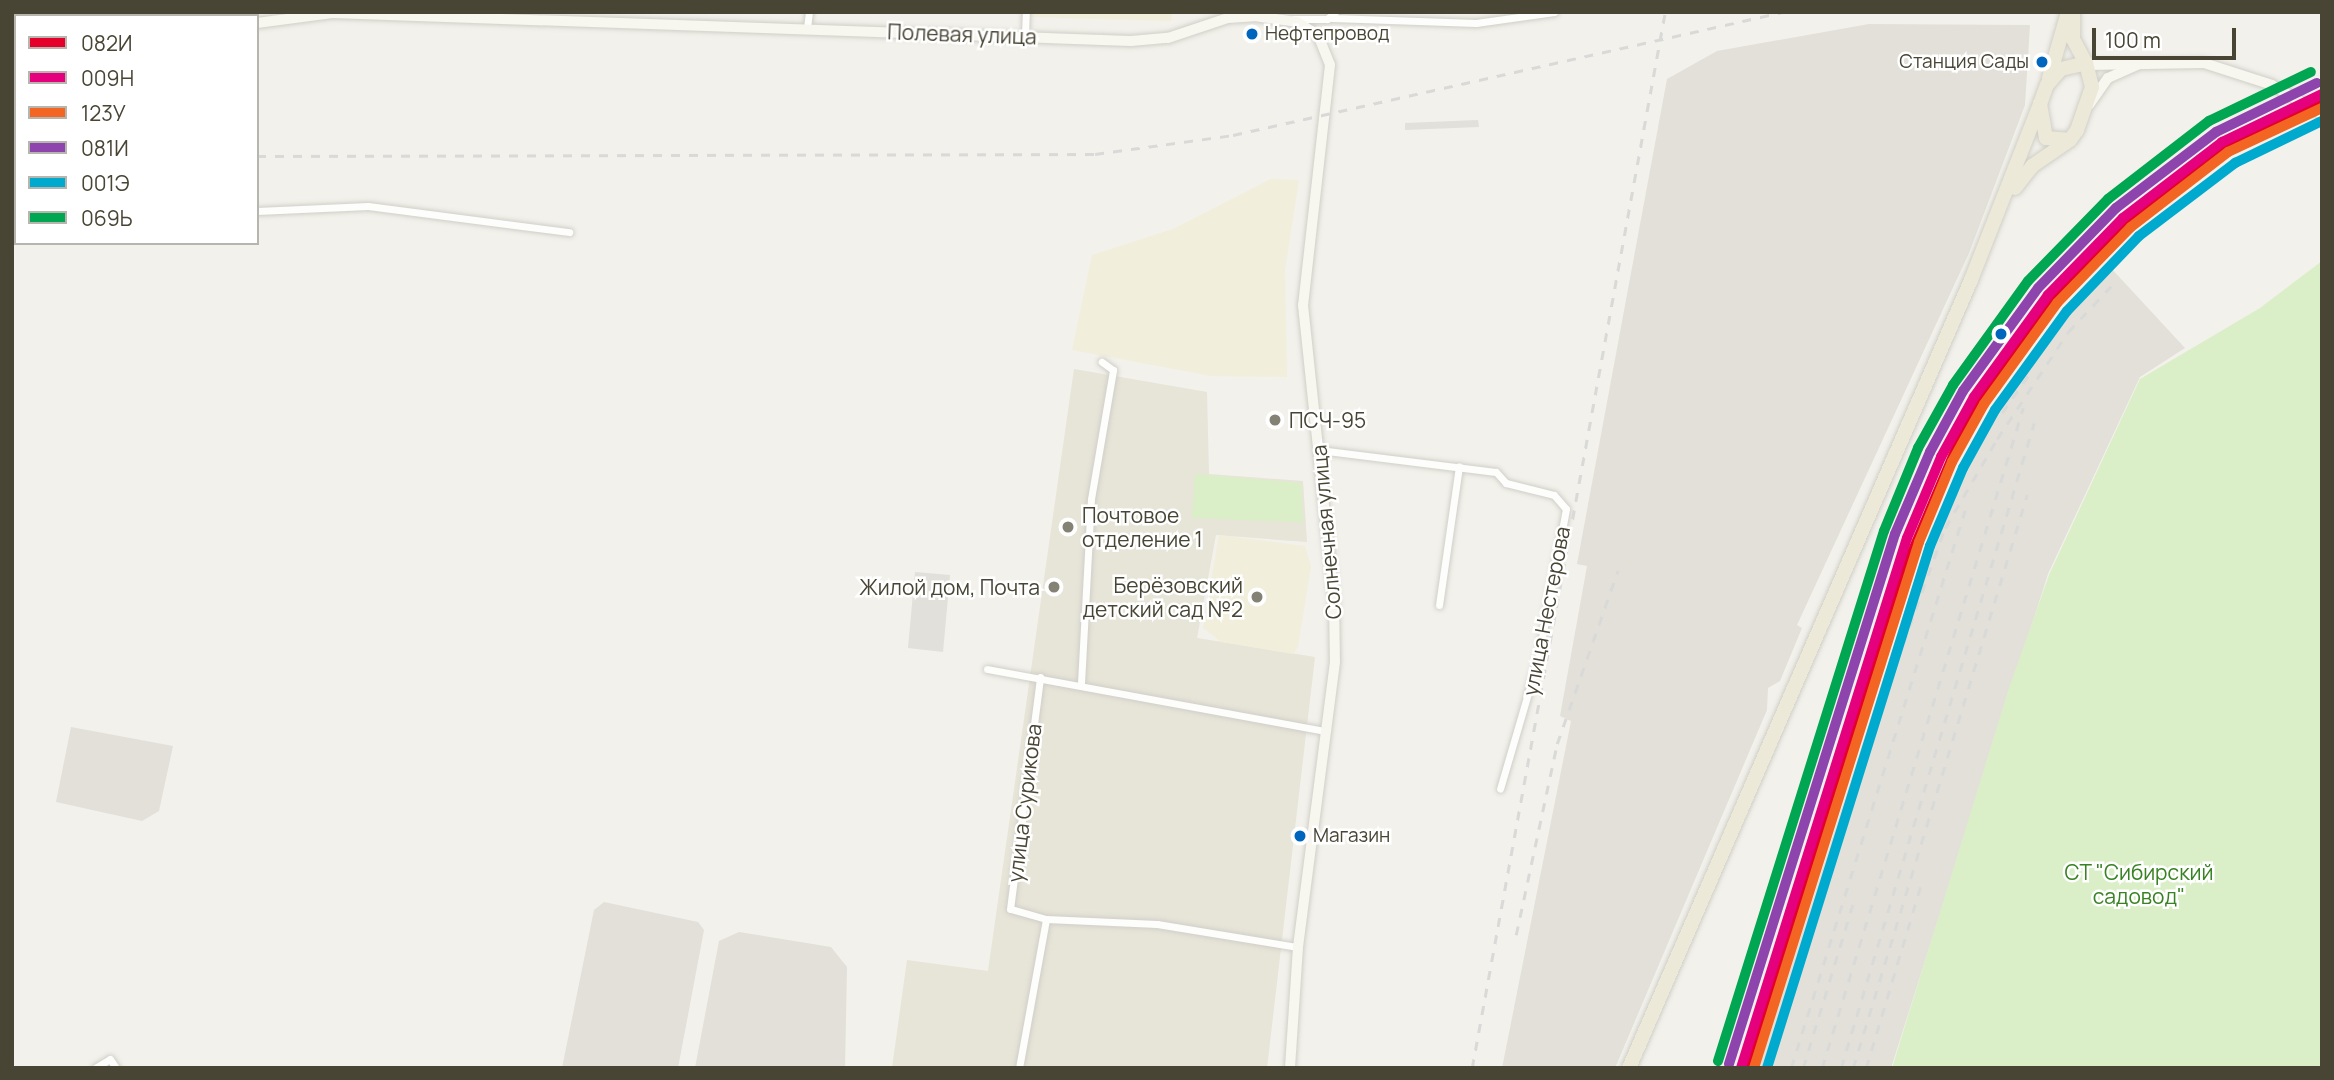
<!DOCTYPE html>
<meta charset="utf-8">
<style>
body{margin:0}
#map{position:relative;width:2334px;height:1080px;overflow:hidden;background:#f2f1eb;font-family:Manrope,sans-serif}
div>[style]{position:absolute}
.residential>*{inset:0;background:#e7e4d8}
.industrial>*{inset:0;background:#e2e0d9}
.education>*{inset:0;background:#f1eedc}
.green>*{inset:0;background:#daefc8}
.parking>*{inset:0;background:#e1e0da}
.roads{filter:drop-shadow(0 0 2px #d0cfc8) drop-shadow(0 0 2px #d0cfc8)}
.street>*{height:7px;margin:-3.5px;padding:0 3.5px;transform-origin:3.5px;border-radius:3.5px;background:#fdfdfc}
.secondary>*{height:10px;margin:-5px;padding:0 5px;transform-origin:5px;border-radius:5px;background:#f7f6ef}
.highway>*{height:14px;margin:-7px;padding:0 7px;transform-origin:7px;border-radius:7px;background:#ede9d9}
.rail>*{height:2.5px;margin-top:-1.25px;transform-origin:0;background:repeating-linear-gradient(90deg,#d9d9d8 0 9px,transparent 0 18px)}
.rail-1>*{height:10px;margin:-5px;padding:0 5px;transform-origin:5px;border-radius:5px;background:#e4002b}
.rail-2>*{height:10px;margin:-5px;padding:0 5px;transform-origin:5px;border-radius:5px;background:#e5007d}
.rail-3>*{height:10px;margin:-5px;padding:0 5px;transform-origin:5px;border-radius:5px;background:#f26522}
.rail-4>*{height:10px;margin:-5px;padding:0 5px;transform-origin:5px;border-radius:5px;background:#8e44ad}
.rail-5>*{height:10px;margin:-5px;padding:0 5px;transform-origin:5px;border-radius:5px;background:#00a9ce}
.rail-6>*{height:10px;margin:-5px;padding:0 5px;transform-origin:5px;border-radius:5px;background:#00a651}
.dots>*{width:19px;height:19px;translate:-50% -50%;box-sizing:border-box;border:4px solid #fff;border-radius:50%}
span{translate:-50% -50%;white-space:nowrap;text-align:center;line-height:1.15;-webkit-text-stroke:5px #fff;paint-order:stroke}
.bus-label{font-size:19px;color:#494535}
.left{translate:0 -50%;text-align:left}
.right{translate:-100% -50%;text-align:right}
.street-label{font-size:21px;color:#494535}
.poi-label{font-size:21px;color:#494535}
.park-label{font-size:21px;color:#388222}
.frame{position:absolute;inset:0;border:14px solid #494535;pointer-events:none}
.legend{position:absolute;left:14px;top:14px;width:245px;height:231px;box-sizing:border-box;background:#fff;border:2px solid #b6b5ae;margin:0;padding:9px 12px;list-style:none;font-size:21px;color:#494535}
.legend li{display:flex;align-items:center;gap:14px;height:35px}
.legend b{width:35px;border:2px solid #b6b5ae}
.scale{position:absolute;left:2092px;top:28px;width:144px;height:32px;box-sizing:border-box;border:4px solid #494535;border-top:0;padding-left:9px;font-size:21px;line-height:24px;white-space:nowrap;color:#494535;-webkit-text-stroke:5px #fff;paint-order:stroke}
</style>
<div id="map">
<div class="residential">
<i style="clip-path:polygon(1074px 369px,1207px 392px,1209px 474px,1303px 481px,1307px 542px,1216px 535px,1197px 638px,1315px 657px,1267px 1068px,892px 1068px,907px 960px,988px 971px)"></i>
</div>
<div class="industrial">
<i style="clip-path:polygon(1869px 24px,2030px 25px,2025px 105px,1969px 253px,1797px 625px,1802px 628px,1780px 681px,1768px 688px,1767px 710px,1615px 1068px,1502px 1068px,1571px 721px,1560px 716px,1587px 566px,1577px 564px,1667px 79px,1717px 51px)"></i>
<i style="clip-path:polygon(2110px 267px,2185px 348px,2140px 377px,2048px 574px,1891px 1068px,1759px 1068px,1930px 531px,2009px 386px,2048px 331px)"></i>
<i style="clip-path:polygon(71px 727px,173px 746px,159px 811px,142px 821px,56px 802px)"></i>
<i style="clip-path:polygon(604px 902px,698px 922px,704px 930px,678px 1068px,562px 1068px,594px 910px)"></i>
<i style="clip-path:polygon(739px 932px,831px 947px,847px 967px,845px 1068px,695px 1068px,719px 941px)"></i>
</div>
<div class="education">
<i style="clip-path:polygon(1030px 12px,1172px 12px,1171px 21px,1029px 17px)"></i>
<i style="clip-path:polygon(1271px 179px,1299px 180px,1285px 270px,1287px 377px,1211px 376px,1072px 350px,1092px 255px,1173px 229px)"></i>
<i style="clip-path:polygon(1219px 535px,1305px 546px,1311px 566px,1298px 647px,1293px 654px,1221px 642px,1203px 628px)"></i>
</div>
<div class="green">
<i style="clip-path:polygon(2322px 261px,2322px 1068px,1892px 1068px,2009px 688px,2049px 575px,2140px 379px,2260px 308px)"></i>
<i style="clip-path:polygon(1195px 474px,1301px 483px,1303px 522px,1192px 518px)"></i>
</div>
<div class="parking">
<i style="clip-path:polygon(1478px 120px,1479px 127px,1405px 130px,1405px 123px)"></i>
<i style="clip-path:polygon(915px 572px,950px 575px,943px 652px,908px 648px)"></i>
</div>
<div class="roads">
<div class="street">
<i style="left:1332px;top:18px;width:144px;rotate:2deg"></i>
<i style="left:1476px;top:23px;width:79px;rotate:-8deg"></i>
<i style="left:1293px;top:19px;width:34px"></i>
<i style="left:1327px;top:19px;width:11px;rotate:-41deg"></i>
<i style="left:807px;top:28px;width:16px;rotate:-83deg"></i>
<i style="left:1025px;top:36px;width:24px;rotate:-88deg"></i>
<i style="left:257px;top:211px;width:111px;rotate:-2.6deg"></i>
<i style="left:368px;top:206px;width:203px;rotate:7.4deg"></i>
<i style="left:12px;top:234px;width:4px;rotate:-14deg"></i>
<i style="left:1319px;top:450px;width:178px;rotate:7.1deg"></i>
<i style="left:1496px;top:472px;width:15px;rotate:48deg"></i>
<i style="left:1506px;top:483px;width:49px;rotate:14deg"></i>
<i style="left:1554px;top:495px;width:18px;rotate:49deg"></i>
<i style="left:1566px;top:509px;width:153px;rotate:100.6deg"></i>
<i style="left:1538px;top:659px;width:135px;rotate:106.3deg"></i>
<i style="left:1439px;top:605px;width:140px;rotate:-81.8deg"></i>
<i style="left:987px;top:669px;width:345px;rotate:10.4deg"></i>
<i style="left:1081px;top:683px;width:184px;rotate:-86.9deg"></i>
<i style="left:1091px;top:499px;width:131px;rotate:-80.3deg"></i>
<i style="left:1113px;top:370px;width:14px;rotate:-144deg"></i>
<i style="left:1046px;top:919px;width:111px;rotate:2.6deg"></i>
<i style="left:1157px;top:924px;width:143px;rotate:9.3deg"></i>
<i style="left:95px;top:1068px;width:17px;rotate:-31deg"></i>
<i style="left:110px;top:1059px;width:11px;rotate:56deg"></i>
<i style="left:1019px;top:1068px;width:151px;rotate:-79.7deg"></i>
<i style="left:1046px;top:919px;width:37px;rotate:-164deg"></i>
<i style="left:1010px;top:909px;width:234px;rotate:-82.6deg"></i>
</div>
<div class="secondary">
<i style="left:39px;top:12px;width:8px;rotate:30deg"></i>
<i style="left:257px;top:23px;width:76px;rotate:-7.6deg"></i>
<i style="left:332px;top:13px;width:799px;rotate:2.01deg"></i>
<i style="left:1131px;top:41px;width:37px;rotate:-5deg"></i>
<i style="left:1168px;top:38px;width:63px;rotate:-18.4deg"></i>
<i style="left:1228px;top:18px;width:26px;rotate:-4deg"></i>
<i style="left:1254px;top:16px;width:43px;rotate:7.9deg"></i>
<i style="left:1297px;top:22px;width:25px;rotate:32deg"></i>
<i style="left:1318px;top:35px;width:32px;rotate:68deg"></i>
<i style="left:1330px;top:65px;width:242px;rotate:96.4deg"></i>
<i style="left:1303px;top:305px;width:298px;rotate:84deg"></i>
<i style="left:1334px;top:601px;width:61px;rotate:89.1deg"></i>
<i style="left:1335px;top:662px;width:287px;rotate:97.4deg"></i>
<i style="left:1298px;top:947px;width:121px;rotate:93.8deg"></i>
<i style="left:2087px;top:65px;width:117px;rotate:-1deg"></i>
<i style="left:2204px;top:63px;width:71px;rotate:17.9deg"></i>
<i style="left:2272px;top:85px;width:58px;rotate:30.1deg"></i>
<i style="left:2089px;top:105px;width:33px;rotate:-55deg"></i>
<i style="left:2108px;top:78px;width:32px;rotate:-24deg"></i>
</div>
<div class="highway">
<i style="left:2073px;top:12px;width:27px;rotate:90deg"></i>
<i style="left:2073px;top:39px;width:27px;rotate:62deg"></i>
<i style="left:2086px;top:63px;width:25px;rotate:76deg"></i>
<i style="left:2092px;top:87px;width:46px;rotate:109.2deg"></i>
<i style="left:2077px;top:130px;width:12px;rotate:125deg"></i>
<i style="left:2070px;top:140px;width:24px;rotate:-175deg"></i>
<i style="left:2046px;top:138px;width:35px;rotate:-100deg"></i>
<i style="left:2040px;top:104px;width:20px;rotate:-70deg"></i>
<i style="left:2047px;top:85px;width:21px;rotate:-49deg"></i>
<i style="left:2061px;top:69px;width:26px;rotate:-13deg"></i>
<i style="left:2049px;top:78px;width:69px;rotate:-73.9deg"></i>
<i style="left:2015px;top:188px;width:28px;rotate:-52deg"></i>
<i style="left:2032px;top:166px;width:42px;rotate:-34.4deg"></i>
<i style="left:1629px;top:1068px;width:859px;rotate:-66.54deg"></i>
<i style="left:1971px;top:280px;width:189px;rotate:-68.6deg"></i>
</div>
</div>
<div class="rail">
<i style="left:12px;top:156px;width:4px"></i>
<i style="left:257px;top:156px;width:838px;rotate:-0.14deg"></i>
<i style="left:1095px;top:154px;width:139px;rotate:-7.8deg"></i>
<i style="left:1233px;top:135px;width:564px;rotate:-12.61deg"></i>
<i style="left:2002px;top:413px;width:49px;rotate:-55deg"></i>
<i style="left:1516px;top:935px;width:195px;rotate:-77.9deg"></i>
<i style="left:1557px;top:744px;width:184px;rotate:-70.7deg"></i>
<i style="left:1472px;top:1068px;width:1073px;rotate:-79.64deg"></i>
<i style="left:1769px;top:1068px;width:320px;rotate:-73.3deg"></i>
<i style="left:1861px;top:762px;width:249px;rotate:-70.3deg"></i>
<i style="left:1945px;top:528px;width:103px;rotate:-59.7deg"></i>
<i style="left:1997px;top:439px;width:128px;rotate:-56.4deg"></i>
<i style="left:2068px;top:332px;width:69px;rotate:-46.8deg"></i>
<i style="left:1791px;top:1068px;width:584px;rotate:-72.68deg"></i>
<i style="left:1803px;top:1068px;width:179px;rotate:-73.1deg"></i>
<i style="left:1822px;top:1068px;width:690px;rotate:-73.06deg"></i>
<i style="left:1841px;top:1068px;width:673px;rotate:-73.34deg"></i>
<i style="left:1853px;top:1068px;width:599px;rotate:-73.11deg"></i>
<i style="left:1866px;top:1068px;width:195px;rotate:-73.3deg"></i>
</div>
<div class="rail-1">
<i style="left:1748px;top:1068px;width:523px;rotate:-72.53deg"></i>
<i style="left:1905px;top:569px;width:164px;rotate:-67deg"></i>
<i style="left:1969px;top:418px;width:146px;rotate:-54.8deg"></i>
<i style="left:2053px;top:299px;width:105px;rotate:-45.4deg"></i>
<i style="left:2127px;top:224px;width:125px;rotate:-38.2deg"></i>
<i style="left:2225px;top:147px;width:108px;rotate:-25.9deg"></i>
</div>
<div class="rail-2">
<i style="left:1741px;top:1068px;width:555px;rotate:-72.61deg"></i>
<i style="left:1907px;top:538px;width:88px;rotate:-67.2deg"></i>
<i style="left:1941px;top:457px;width:68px;rotate:-61.2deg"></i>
<i style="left:1974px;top:397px;width:126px;rotate:-54deg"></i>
<i style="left:2048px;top:295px;width:107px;rotate:-45.8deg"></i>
<i style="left:2123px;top:218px;width:125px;rotate:-37.5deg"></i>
<i style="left:2222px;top:142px;width:111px;rotate:-25.6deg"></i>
</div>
<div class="rail-3">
<i style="left:1754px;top:1068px;width:551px;rotate:-72.58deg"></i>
<i style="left:1919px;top:542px;width:87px;rotate:-67.6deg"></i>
<i style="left:1952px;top:462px;width:66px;rotate:-61.1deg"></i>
<i style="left:1984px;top:404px;width:125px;rotate:-54.1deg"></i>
<i style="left:2057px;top:303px;width:106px;rotate:-45.8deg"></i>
<i style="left:2131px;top:227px;width:123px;rotate:-37.7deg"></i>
<i style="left:2228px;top:152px;width:104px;rotate:-25.1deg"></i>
</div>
<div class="rail-4">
<i style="left:1729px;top:1064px;width:555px;rotate:-72.61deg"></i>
<i style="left:1895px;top:534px;width:89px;rotate:-66.9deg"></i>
<i style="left:1930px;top:452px;width:69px;rotate:-61.6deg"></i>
<i style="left:1963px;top:391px;width:127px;rotate:-53.9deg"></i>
<i style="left:2038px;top:288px;width:112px;rotate:-45.7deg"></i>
<i style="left:2116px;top:208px;width:126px;rotate:-37.2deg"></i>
<i style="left:2216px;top:132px;width:112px;rotate:-25.9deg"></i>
</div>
<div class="rail-5">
<i style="left:1767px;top:1068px;width:547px;rotate:-72.66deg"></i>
<i style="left:1930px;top:546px;width:85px;rotate:-67.1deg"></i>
<i style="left:1963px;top:468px;width:66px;rotate:-61.1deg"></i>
<i style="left:1995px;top:410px;width:122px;rotate:-54deg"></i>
<i style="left:2067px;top:311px;width:104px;rotate:-46.2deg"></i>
<i style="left:2139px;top:236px;width:121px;rotate:-37.2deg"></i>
<i style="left:2235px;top:163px;width:97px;rotate:-25.8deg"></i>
</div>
<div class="rail-6">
<i style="left:1718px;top:1061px;width:555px;rotate:-72.61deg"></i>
<i style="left:1884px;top:531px;width:90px;rotate:-67.7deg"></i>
<i style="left:1918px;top:448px;width:72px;rotate:-60.9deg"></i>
<i style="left:1953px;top:385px;width:128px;rotate:-54.2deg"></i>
<i style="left:2028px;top:281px;width:115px;rotate:-45.7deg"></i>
<i style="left:2108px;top:199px;width:128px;rotate:-37.7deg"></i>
<i style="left:2209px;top:121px;width:113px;rotate:-25.7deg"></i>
</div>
<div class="dots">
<i style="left:1252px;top:34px;background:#0065bd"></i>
<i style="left:2042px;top:62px;background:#0065bd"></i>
<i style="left:2001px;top:334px;background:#0065bd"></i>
<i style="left:1275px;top:420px;background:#848175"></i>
<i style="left:1068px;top:527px;background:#848175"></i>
<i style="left:1054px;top:587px;background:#848175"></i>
<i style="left:1257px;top:597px;background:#848175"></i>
<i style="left:1300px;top:836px;background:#0065bd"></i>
</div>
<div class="bus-label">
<span class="left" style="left:1265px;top:34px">Нефтепровод</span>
<span class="right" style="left:2029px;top:62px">Станция Сады</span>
<span class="left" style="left:1313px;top:836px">Магазин</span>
</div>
<div class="street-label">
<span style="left:962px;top:34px;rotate:2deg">Полевая улица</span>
<span style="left:1326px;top:532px;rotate:-95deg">Солнечная улица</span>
<span style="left:1546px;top:611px;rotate:-79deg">улица Нестерова</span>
<span style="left:1024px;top:803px;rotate:-83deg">улица Сурикова</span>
</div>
<div class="poi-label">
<span class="left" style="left:1289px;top:420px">ПСЧ-95</span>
<span class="left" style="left:1082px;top:527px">Почтовое<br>отделение 1</span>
<span class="right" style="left:1243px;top:597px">Берёзовский<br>детский сад №2</span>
<span class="right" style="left:1040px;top:587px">Жилой дом, Почта</span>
</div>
<div class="park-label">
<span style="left:2139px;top:884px">СТ "Сибирский<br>садовод"</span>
</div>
<div class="frame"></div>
<ul class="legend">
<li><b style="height:9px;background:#e4002b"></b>082И</li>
<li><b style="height:9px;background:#e5007d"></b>009Н</li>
<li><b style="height:9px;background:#f26522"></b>123У</li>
<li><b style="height:9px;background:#8e44ad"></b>081И</li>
<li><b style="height:9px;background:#00a9ce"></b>001Э</li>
<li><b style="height:9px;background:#00a651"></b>069Ь</li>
</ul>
<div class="scale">100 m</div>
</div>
